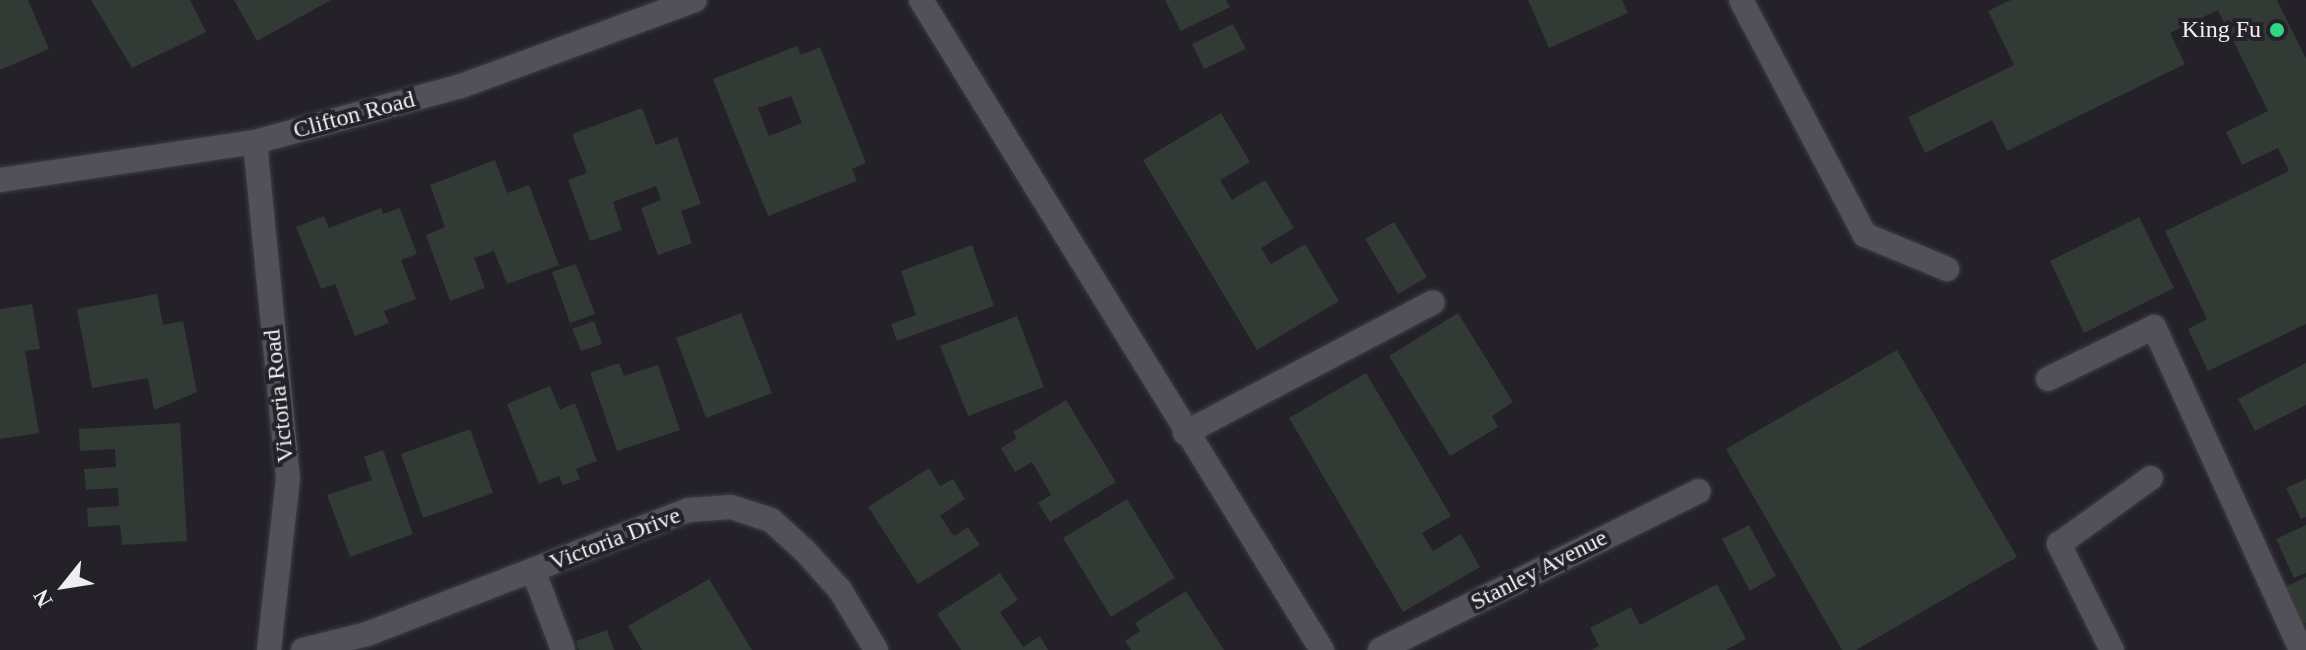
<!DOCTYPE html>
<style>
body{margin:0}
#map{position:relative;width:2306px;height:650px;overflow:hidden;background:#242129;font-family:Georgia,serif}
div>[style]{position:absolute}
.building>*{inset:0;background:#313a34}
.roads{filter:drop-shadow(0 0 2px #3f3d44) drop-shadow(0 0 2px #3f3d44)}
.service>*{height:24px;margin:-12px;padding:0 12px;transform-origin:12px;border-radius:12px;background:#525059}
.minor>*{height:24px;margin:-12px;padding:0 12px;transform-origin:12px;border-radius:12px;background:#525059}
.dots>*{width:22px;height:22px;translate:-50% -50%;box-sizing:border-box;border:4px solid #242129;border-radius:50%}
span{translate:-50% -50%;white-space:nowrap;text-align:center;line-height:1.15;-webkit-text-stroke:8px #242129;paint-order:stroke}
.poi-label{font-size:24px;color:#efeef3}
.right{translate:-100% -50%;text-align:right}
.street-label{font-size:24px;color:#efeef3}
.north{position:absolute;left:24px;top:546px;width:80px;height:80px;-webkit-text-stroke:6px #242129;paint-order:stroke;rotate:240deg;font-size:22px;font-weight:700;line-height:32px;text-align:center;color:#efeef3}
.north::after{content:'';display:block;margin:auto;width:28px;height:36px;background:#efeef3;clip-path:polygon(50% 0,100% 100%,50% 72%,0 100%)}
</style>
<div id="map">
<div class="building">
<i style="clip-path:polygon(0 0,28px 0,49px 49px,0 70px)"></i>
<i style="clip-path:polygon(91px 0,190px 0,206px 32px,132px 68px)"></i>
<i style="clip-path:polygon(234px 0,331px 0,257px 41px)"></i>
<i style="clip-path:polygon(1165px 0,1226px 0,1230px 7px,1181px 31px)"></i>
<i style="clip-path:polygon(1528px 0,1622px 0,1628px 13px,1549px 48px)"></i>
<i style="clip-path:polygon(2011px 0,2277px 0,2306px 59px,2306px 324px,2208px 371px,2188px 329px,2207px 319px,2165px 231px,2289px 171px,2278px 148px,2242px 165px,2226px 132px,2268px 111px,2218px 10px,2170px 33px,2185px 64px,2007px 151px,1992px 120px,1925px 153px,1908px 117px,2014px 65px,1988px 11px)"></i>
<i style="clip-path:polygon(1233px 24px,1246px 49px,1204px 69px,1192px 44px)"></i>
<i style="clip-path:polygon(evenodd,797px 46px,801px 55px,820px 47px,866px 163px,852px 169px,857px 181px,768px 216px,713px 79px,797px 46px,791px 96px,802px 123px,769px 136px,758px 108px,791px 96px)"></i>
<i style="clip-path:polygon(642px 108px,656px 145px,677px 137px,701px 204px,681px 211px,692px 243px,658px 255px,641px 208px,661px 200px,656px 186px,613px 202px,622px 230px,590px 241px,568px 180px,587px 173px,572px 134px)"></i>
<i style="clip-path:polygon(1221px 113px,1250px 162px,1220px 180px,1232px 200px,1265px 180px,1294px 228px,1261px 248px,1271px 264px,1305px 244px,1339px 301px,1257px 350px,1143px 160px)"></i>
<i style="clip-path:polygon(495px 160px,507px 193px,529px 185px,559px 265px,507px 284px,494px 251px,474px 258px,485px 288px,450px 301px,426px 235px,445px 227px,430px 185px)"></i>
<i style="clip-path:polygon(381px 208px,383px 214px,400px 208px,417px 254px,401px 260px,416px 299px,384px 311px,389px 323px,355px 336px,335px 284px,321px 289px,296px 227px,324px 216px,329px 228px)"></i>
<i style="clip-path:polygon(2139px 217px,2174px 288px,2084px 333px,2050px 261px)"></i>
<i style="clip-path:polygon(1394px 222px,1427px 277px,1398px 294px,1365px 239px)"></i>
<i style="clip-path:polygon(972px 245px,994px 306px,897px 341px,891px 324px,916px 315px,901px 271px)"></i>
<i style="clip-path:polygon(576px 264px,595px 314px,570px 323px,552px 272px)"></i>
<i style="clip-path:polygon(157px 294px,163px 325px,183px 321px,197px 392px,154px 410px,148px 378px,92px 388px,77px 309px)"></i>
<i style="clip-path:polygon(32px 304px,40px 349px,25px 351px,39px 433px,0 439px,0 309px)"></i>
<i style="clip-path:polygon(741px 313px,772px 393px,706px 418px,676px 338px)"></i>
<i style="clip-path:polygon(1458px 313px,1513px 402px,1492px 416px,1498px 427px,1450px 456px,1389px 356px)"></i>
<i style="clip-path:polygon(1017px 316px,1044px 387px,968px 416px,940px 346px)"></i>
<i style="clip-path:polygon(594px 321px,602px 344px,581px 351px,572px 329px)"></i>
<i style="clip-path:polygon(1897px 350px,2017px 557px,1856px 650px,1842px 650px,1726px 449px)"></i>
<i style="clip-path:polygon(619px 363px,624px 376px,658px 365px,680px 430px,617px 451px,590px 373px)"></i>
<i style="clip-path:polygon(2306px 363px,2306px 405px,2255px 431px,2238px 399px)"></i>
<i style="clip-path:polygon(1366px 373px,1451px 516px,1422px 533px,1433px 551px,1461px 534px,1480px 567px,1403px 612px,1289px 418px)"></i>
<i style="clip-path:polygon(550px 386px,560px 410px,575px 403px,597px 461px,576px 469px,580px 479px,563px 485px,559px 476px,539px 484px,507px 404px)"></i>
<i style="clip-path:polygon(1066px 400px,1116px 482px,1050px 522px,1038px 503px,1051px 495px,1032px 462px,1015px 472px,1001px 448px,1017px 438px,1013px 432px)"></i>
<i style="clip-path:polygon(180px 423px,187px 541px,122px 545px,120px 525px,88px 527px,87px 508px,119px 506px,118px 488px,86px 490px,84px 469px,116px 467px,115px 449px,80px 451px,79px 429px)"></i>
<i style="clip-path:polygon(470px 429px,493px 493px,423px 518px,401px 454px)"></i>
<i style="clip-path:polygon(383px 450px,413px 534px,350px 557px,327px 495px,372px 480px,364px 457px)"></i>
<i style="clip-path:polygon(929px 468px,940px 486px,953px 479px,965px 499px,940px 516px,954px 536px,968px 527px,980px 545px,918px 584px,868px 507px)"></i>
<i style="clip-path:polygon(2306px 479px,2306px 517px,2301px 519px,2286px 488px)"></i>
<i style="clip-path:polygon(1127px 499px,1175px 578px,1111px 617px,1063px 538px)"></i>
<i style="clip-path:polygon(1749px 525px,1776px 576px,1750px 591px,1722px 539px)"></i>
<i style="clip-path:polygon(2306px 525px,2306px 573px,2294px 578px,2276px 539px)"></i>
<i style="clip-path:polygon(1000px 573px,1018px 600px,1000px 612px,1023px 647px,1040px 636px,1048px 650px,961px 650px,937px 614px)"></i>
<i style="clip-path:polygon(2306px 577px,2306px 623px,2302px 625px,2285px 587px)"></i>
<i style="clip-path:polygon(709px 579px,752px 650px,642px 650px,628px 626px)"></i>
<i style="clip-path:polygon(1717px 584px,1746px 639px,1726px 650px,1591px 650px,1599px 646px,1590px 628px,1631px 607px,1640px 625px)"></i>
<i style="clip-path:polygon(1186px 591px,1224px 650px,1131px 650px,1125px 641px,1140px 631px,1135px 623px)"></i>
<i style="clip-path:polygon(607px 630px,614px 650px,579px 650px,576px 641px)"></i>
</div>
<div class="roads">
<div class="service">
<i style="left:1741px;top:0;width:266px;rotate:62.2deg"></i>
<i style="left:1865px;top:235px;width:89px;rotate:22.5deg"></i>
<i style="left:2048px;top:379px;width:118px;rotate:-26.1deg"></i>
<i style="left:2154px;top:327px;width:355px;rotate:65.5deg"></i>
<i style="left:2112px;top:650px;width:119px;rotate:-116.6deg"></i>
<i style="left:2059px;top:544px;width:113px;rotate:-35.7deg"></i>
</div>
<div class="minor">
<i style="left:921px;top:0;width:764px;rotate:58.33deg"></i>
<i style="left:255px;top:142px;width:338px;rotate:84.4deg"></i>
<i style="left:288px;top:478px;width:173px;rotate:96.3deg"></i>
<i style="left:0;top:180px;width:258px;rotate:-8.5deg"></i>
<i style="left:255px;top:142px;width:213px;rotate:-15.2deg"></i>
<i style="left:461px;top:86px;width:249px;rotate:-20.2deg"></i>
<i style="left:1185px;top:433px;width:280px;rotate:-27.8deg"></i>
<i style="left:533px;top:570px;width:85px;rotate:69.4deg"></i>
<i style="left:303px;top:650px;width:66px;rotate:-14deg"></i>
<i style="left:367px;top:634px;width:344px;rotate:-21.1deg"></i>
<i style="left:688px;top:510px;width:43px;rotate:-4deg"></i>
<i style="left:731px;top:507px;width:42px;rotate:18deg"></i>
<i style="left:771px;top:520px;width:45px;rotate:42.3deg"></i>
<i style="left:804px;top:550px;width:54px;rotate:48deg"></i>
<i style="left:840px;top:590px;width:70px;rotate:59deg"></i>
<i style="left:1380px;top:650px;width:356px;rotate:-26.5deg"></i>
</div>
</div>
<div class="dots">
<i style="left:2277px;top:30px;background:#2ed883"></i>
</div>
<div class="poi-label">
<span class="right" style="left:2261px;top:30px">King Fu</span>
</div>
<div class="street-label">
<span style="left:354px;top:115px;rotate:-15deg">Clifton Road</span>
<span style="left:279px;top:396px;rotate:-96deg">Victoria Road</span>
<span style="left:615px;top:539px;rotate:-21deg">Victoria Drive</span>
<span style="left:1539px;top:570px;rotate:-27deg">Stanley Avenue</span>
</div>
<div class="north">N</div>
</div>
